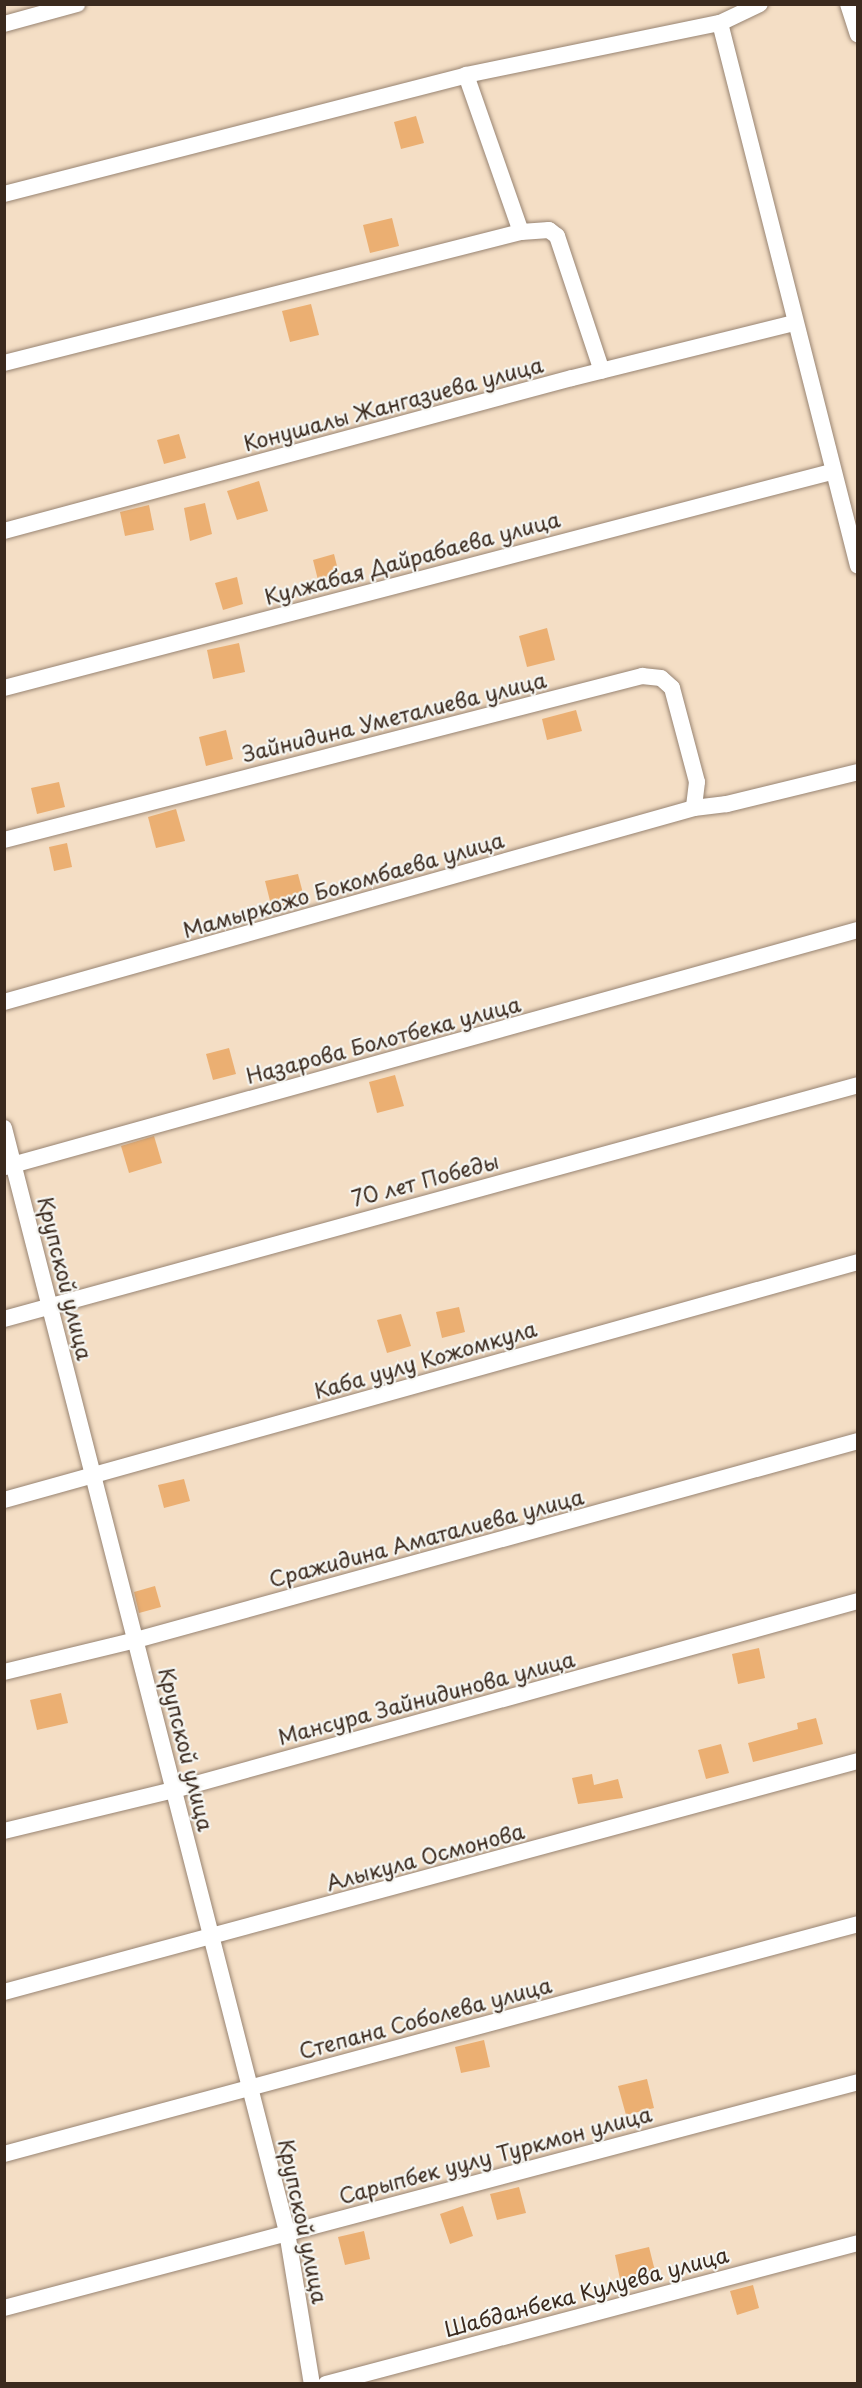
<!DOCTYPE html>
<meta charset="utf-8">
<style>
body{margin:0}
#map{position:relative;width:862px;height:2388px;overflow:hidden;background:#f4dec5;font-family:"Playpen Sans",sans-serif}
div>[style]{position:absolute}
.building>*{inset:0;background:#ebaf72}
.roads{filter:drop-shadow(0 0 2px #988472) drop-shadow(0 0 2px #988472)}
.minor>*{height:16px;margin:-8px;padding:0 8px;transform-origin:8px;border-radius:8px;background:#fff}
span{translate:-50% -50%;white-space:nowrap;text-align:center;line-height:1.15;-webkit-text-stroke:4.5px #f6f6f2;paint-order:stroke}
.street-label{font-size:21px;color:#3b2a1e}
.frame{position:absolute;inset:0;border:6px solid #3b2a1e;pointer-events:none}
</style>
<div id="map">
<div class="building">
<i style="clip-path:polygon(416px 116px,424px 143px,401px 149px,394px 122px)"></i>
<i style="clip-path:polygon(392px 218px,399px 246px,370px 253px,363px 225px)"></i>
<i style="clip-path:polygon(311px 304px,319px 335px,290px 342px,282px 311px)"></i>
<i style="clip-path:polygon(179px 434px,186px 458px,164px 464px,157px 440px)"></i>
<i style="clip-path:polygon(259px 481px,268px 511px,237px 520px,227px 491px)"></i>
<i style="clip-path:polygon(205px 503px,212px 534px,190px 541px,184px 508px)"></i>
<i style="clip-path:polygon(149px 505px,154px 530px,125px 536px,120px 512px)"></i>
<i style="clip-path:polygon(334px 554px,340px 578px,319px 584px,313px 560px)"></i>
<i style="clip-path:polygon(237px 577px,243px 604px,223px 610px,215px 583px)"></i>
<i style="clip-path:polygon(547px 628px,555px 660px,527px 667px,519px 636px)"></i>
<i style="clip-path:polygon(239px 643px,245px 672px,213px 679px,207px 650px)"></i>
<i style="clip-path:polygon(576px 710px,582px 731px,547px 740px,542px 719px)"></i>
<i style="clip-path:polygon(226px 730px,233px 759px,206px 766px,199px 737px)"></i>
<i style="clip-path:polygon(59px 782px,65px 807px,37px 814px,31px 788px)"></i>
<i style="clip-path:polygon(176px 809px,185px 841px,156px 848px,148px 817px)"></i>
<i style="clip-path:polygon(67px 843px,72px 867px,54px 871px,49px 847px)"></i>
<i style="clip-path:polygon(298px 874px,306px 905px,273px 913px,265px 881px)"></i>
<i style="clip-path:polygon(229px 1048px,236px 1074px,213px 1080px,206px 1054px)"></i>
<i style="clip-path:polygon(395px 1075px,404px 1106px,377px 1113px,369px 1082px)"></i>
<i style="clip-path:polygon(154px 1136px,162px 1163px,129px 1173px,121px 1146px)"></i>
<i style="clip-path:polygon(459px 1307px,465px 1332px,442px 1338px,436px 1312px)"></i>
<i style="clip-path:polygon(401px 1314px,411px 1346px,387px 1353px,377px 1320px)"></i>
<i style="clip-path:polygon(184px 1479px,190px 1501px,164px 1508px,158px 1485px)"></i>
<i style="clip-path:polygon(155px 1586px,161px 1607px,139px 1613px,134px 1592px)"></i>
<i style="clip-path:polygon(759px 1648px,765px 1678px,738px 1684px,732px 1654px)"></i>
<i style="clip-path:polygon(61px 1693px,68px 1723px,37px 1730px,30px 1700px)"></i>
<i style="clip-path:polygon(816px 1718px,823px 1744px,753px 1762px,748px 1743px,798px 1729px,797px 1723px)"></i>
<i style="clip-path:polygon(721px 1744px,729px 1773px,706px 1779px,698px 1750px)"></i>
<i style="clip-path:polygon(592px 1774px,594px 1785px,618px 1779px,623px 1798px,578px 1804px,572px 1778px)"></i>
<i style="clip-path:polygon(484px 2040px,490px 2067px,461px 2073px,455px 2047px)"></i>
<i style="clip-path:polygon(647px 2079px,654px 2108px,626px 2115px,618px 2086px)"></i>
<i style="clip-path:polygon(519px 2187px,526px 2213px,497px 2220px,490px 2194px)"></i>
<i style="clip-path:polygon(463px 2206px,473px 2236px,450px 2244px,440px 2214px)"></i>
<i style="clip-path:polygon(364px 2231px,370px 2259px,345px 2265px,338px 2237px)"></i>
<i style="clip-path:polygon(649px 2247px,656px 2275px,621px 2284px,615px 2255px)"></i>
<i style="clip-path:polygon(753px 2285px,759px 2308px,737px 2315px,730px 2291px)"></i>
</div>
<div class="roads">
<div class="minor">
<i style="left:848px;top:4px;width:32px;rotate:72deg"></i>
<i style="left:720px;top:23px;width:560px;rotate:75.74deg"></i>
<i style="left:4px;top:24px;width:76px;rotate:-15.3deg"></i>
<i style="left:466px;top:75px;width:166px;rotate:70.7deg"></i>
<i style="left:4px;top:194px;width:477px;rotate:-14.4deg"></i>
<i style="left:466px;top:75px;width:259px;rotate:-11.6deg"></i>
<i style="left:720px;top:23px;width:44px;rotate:-25.4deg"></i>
<i style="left:4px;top:363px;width:533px;rotate:-14.22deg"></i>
<i style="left:521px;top:232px;width:28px;rotate:-4deg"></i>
<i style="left:549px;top:230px;width:10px;rotate:37deg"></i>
<i style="left:557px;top:236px;width:142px;rotate:71.6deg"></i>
<i style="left:4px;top:531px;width:588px;rotate:-15.08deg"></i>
<i style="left:572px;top:378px;width:229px;rotate:-13.9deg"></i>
<i style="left:4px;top:688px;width:855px;rotate:-14.64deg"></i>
<i style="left:4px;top:840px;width:659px;rotate:-14.42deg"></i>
<i style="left:642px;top:676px;width:19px;rotate:6deg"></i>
<i style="left:661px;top:678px;width:15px;rotate:42deg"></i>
<i style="left:672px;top:688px;width:97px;rotate:75.1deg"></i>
<i style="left:697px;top:782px;width:26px;rotate:97deg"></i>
<i style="left:4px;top:1002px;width:717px;rotate:-15.7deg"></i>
<i style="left:694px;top:808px;width:33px;rotate:-7deg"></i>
<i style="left:727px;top:804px;width:135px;rotate:-13.7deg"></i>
<i style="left:4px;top:1128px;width:1140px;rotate:75.62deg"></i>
<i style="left:287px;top:2232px;width:154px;rotate:80.7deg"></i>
<i style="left:5px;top:1167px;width:885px;rotate:-15.53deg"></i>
<i style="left:4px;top:1319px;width:885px;rotate:-15.32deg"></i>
<i style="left:4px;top:1500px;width:887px;rotate:-15.57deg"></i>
<i style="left:4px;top:1672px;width:136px;rotate:-13.6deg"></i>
<i style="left:136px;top:1640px;width:749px;rotate:-15.41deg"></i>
<i style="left:4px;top:1831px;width:175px;rotate:-13.6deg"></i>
<i style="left:174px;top:1790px;width:710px;rotate:-15.45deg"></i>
<i style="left:4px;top:1992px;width:885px;rotate:-15.14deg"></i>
<i style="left:4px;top:2154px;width:884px;rotate:-15.07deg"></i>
<i style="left:4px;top:2308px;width:883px;rotate:-14.82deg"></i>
<i style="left:326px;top:2384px;width:550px;rotate:-14.84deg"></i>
</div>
</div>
<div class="street-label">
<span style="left:393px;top:403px;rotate:-15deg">Конушалы Жангазиева улица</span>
<span style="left:412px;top:557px;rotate:-15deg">Кулжабая Дайрабаева улица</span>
<span style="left:394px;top:716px;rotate:-14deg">Зайнидина Уметалиева улица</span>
<span style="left:343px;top:884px;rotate:-16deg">Мамыркожо Бокомбаева улица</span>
<span style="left:383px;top:1039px;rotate:-15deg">Назарова Болотбека улица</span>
<span style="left:425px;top:1179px;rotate:-15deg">70 лет Победы</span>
<span style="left:66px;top:1278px;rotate:76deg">Крупской улица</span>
<span style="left:425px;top:1359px;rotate:-16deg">Каба уулу Кожомкула</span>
<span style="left:426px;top:1537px;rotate:-15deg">Сражидина Аматалиева улица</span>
<span style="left:426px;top:1697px;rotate:-15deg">Мансура Зайнидинова улица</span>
<span style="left:187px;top:1749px;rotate:76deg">Крупской улица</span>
<span style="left:425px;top:1856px;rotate:-15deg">Алыкула Осмонова</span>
<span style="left:425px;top:2017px;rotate:-15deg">Степана Соболева улица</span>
<span style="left:495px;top:2154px;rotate:-15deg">Сарыпбек уулу Туркмон улица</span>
<span style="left:304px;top:2221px;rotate:78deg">Крупской улица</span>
<span style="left:586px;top:2291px;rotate:-15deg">Шабданбека Кулуева улица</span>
</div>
<div class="frame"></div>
</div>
